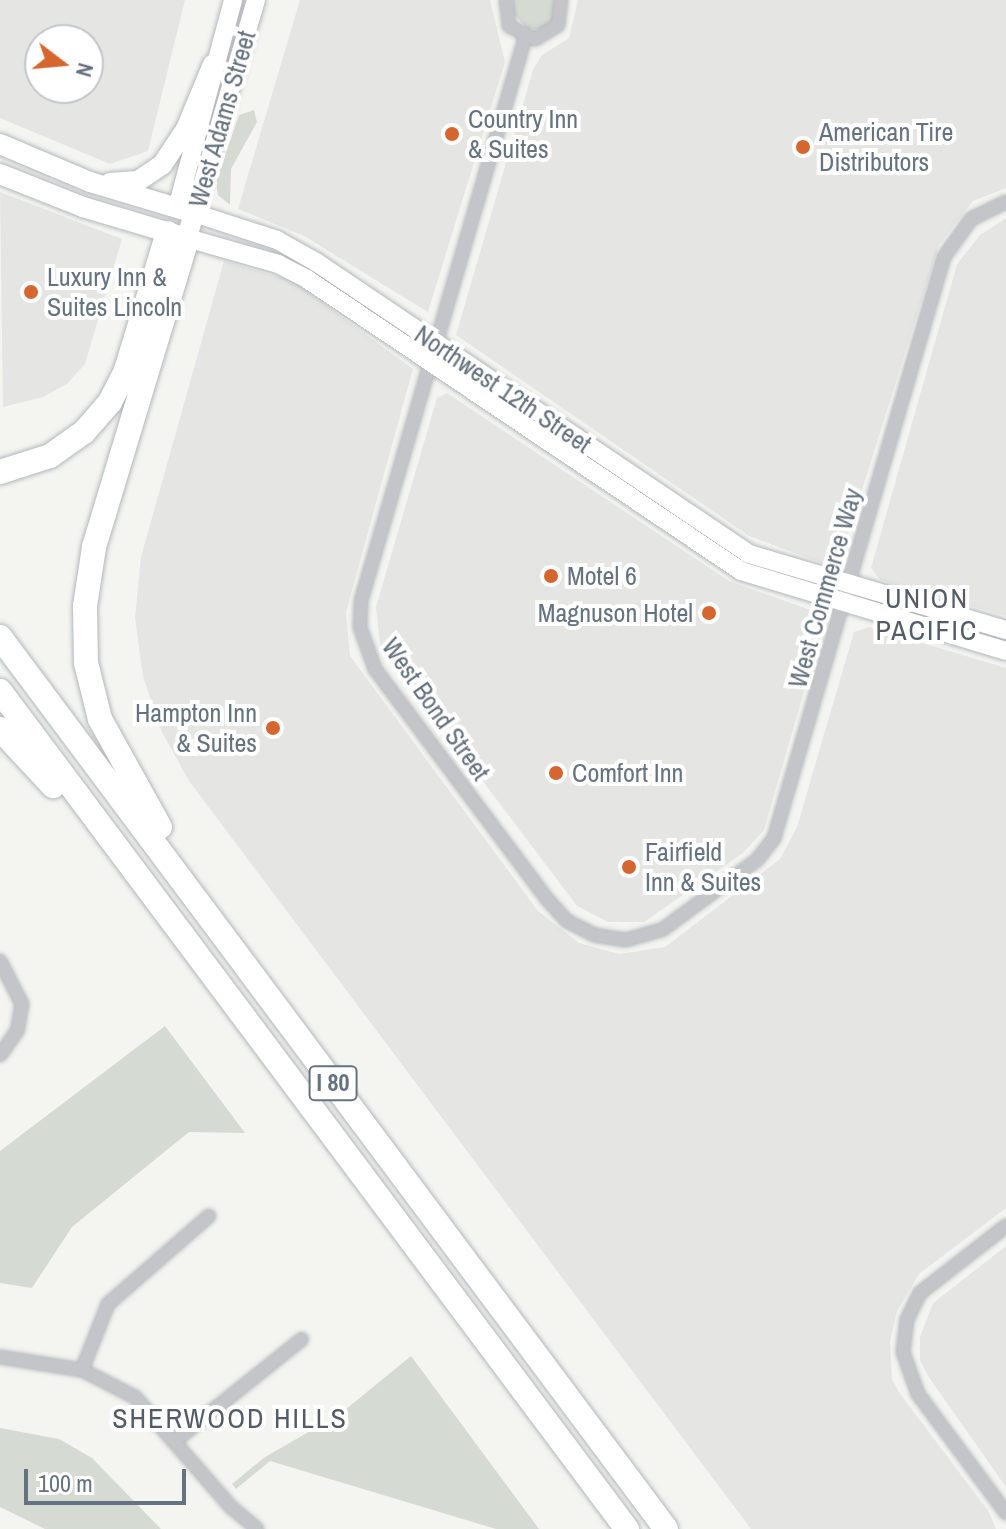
<!DOCTYPE html>
<style>
body{margin:0}
#map{position:relative;width:1006px;height:1529px;overflow:hidden;background:#f4f5f1;font-family:"Archivo Narrow",sans-serif}
div>[style]{position:absolute}
.built>*{inset:0;background:#e5e6e4}
.green>*{inset:0;background:#d5dbd2}
.roads{filter:drop-shadow(0 0 2px #b3b7bb) drop-shadow(0 0 2px #b3b7bb)}
.minor>*{height:12px;margin:-6px;padding:0 6px;transform-origin:6px;border-radius:6px;background:#c3c5c9}
.secondary>*{height:18px;margin:-9px;padding:0 9px;transform-origin:9px;border-radius:9px;background:#fff}
.primary>*{height:20px;margin:-10px;padding:0 10px;transform-origin:10px;border-radius:10px;background:#fff}
.motorway>*{height:24px;margin:-12px;padding:0 12px;transform-origin:12px;border-radius:12px;background:#fff}
.dots>*{width:22px;height:22px;translate:-50% -50%;box-sizing:border-box;border:4px solid #fff;border-radius:50%}
span{translate:-50% -50%;white-space:nowrap;text-align:center;line-height:1.15;-webkit-text-stroke:8px #fff;paint-order:stroke}
.shield-label span{padding:2px 6px;background:#fff;border:2px solid;border-radius:6px;-webkit-text-stroke-width:0}
.shield-label{font-size:24px;color:#657280;font-weight:700}
.street-label{font-size:26px;color:#657280}
.poi-label{font-size:26px;color:#657280}
.left{translate:0 -50%;text-align:left}
.right{translate:-100% -50%;text-align:right}
.neighbourhood-label{font-size:28px;color:#535c66;letter-spacing:2px}
.north{position:absolute;left:24px;top:24px;width:80px;height:80px;box-sizing:border-box;background:#fff;border:2px solid #c1c7cc;border-radius:50%;rotate:106deg;font-size:22px;font-weight:700;line-height:32px;text-align:center;color:#657280}
.north::after{content:'';display:block;margin:auto;width:28px;height:36px;background:#d6662f;clip-path:polygon(50% 0,100% 100%,50% 72%,0 100%)}
.scale{position:absolute;left:24px;top:1469px;width:162px;height:36px;box-sizing:border-box;border:4px solid #657280;border-top:0;padding-left:10px;font-size:24px;line-height:28px;white-space:nowrap;color:#657280;-webkit-text-stroke:6px #fff;paint-order:stroke}
</style>
<div id="map">
<div class="built">
<i style="clip-path:polygon(evenodd,0 0,185px 0,148px 151px,110px 164px,0 118px,0 0,40px 40px,88px 40px,88px 88px,40px 88px,40px 40px)"></i>
<i style="clip-path:polygon(300px 0,490px 0,505px 62px,428px 312px,304px 236px,238px 209px)"></i>
<i style="clip-path:polygon(578px 0,1006px 0,1006px 188px,973px 201px,939px 245px,839px 563px,824px 564px,749px 536px,456px 335px,533px 70px,541px 56px,569px 38px)"></i>
<i style="clip-path:polygon(0 192px,122px 239px,85px 364px,67px 384px,43px 397px,3px 407px)"></i>
<i style="clip-path:polygon(1006px 218px,1006px 616px,880px 580px,871px 568px,957px 264px,980px 235px)"></i>
<i style="clip-path:polygon(224px 261px,293px 281px,413px 369px,346px 612px,350px 656px,538px 911px,579px 943px,619px 954px,665px 947px,780px 859px,797px 827px,854px 632px,869px 627px,1006px 668px,1006px 1208px,919px 1274px,897px 1311px,890px 1341px,892px 1379px,899px 1392px,989px 1512px,996px 1529px,751px 1529px,189px 781px,162px 732px,143px 677px,135px 618px,141px 557px)"></i>
<i style="clip-path:polygon(447px 393px,729px 581px,816px 612px,824px 622px,764px 830px,743px 853px,644px 922px,608px 922px,577px 906px,380px 645px,376px 607px,437px 398px)"></i>
<i style="clip-path:polygon(1006px 1246px,1006px 1487px,928px 1376px,920px 1360px,920px 1337px,933px 1303px)"></i>
</div>
<div class="green">
<i style="clip-path:polygon(239px 0,250px 0,193px 191px,190px 190px)"></i>
<i style="clip-path:polygon(513px 0,556px 0,554px 20px,543px 29px,528px 29px,513px 14px)"></i>
<i style="clip-path:polygon(254px 110px,257px 122px,231px 169px,230px 205px,218px 195px,216px 182px,239px 115px)"></i>
<i style="clip-path:polygon(165px 1026px,245px 1133px,189px 1132px,72px 1227px,32px 1288px,0 1283px,0 1151px)"></i>
<i style="clip-path:polygon(411px 1356px,539px 1529px,496px 1529px,270px 1461px,236px 1489px,232px 1484px,265px 1457px,340px 1414px)"></i>
<i style="clip-path:polygon(0 1428px,59px 1439px,92px 1458px,161px 1529px,45px 1529px,0 1507px)"></i>
</div>
<div class="roads">
<div class="minor">
<i style="left:506px;top:0;width:26px;rotate:83deg"></i>
<i style="left:509px;top:26px;width:29px;rotate:27deg"></i>
<i style="left:535px;top:39px;width:27px;rotate:-31deg"></i>
<i style="left:558px;top:25px;width:25px;rotate:-83deg"></i>
<i style="left:525px;top:38px;width:586px;rotate:106.24deg"></i>
<i style="left:361px;top:601px;width:26px;rotate:92deg"></i>
<i style="left:360px;top:627px;width:45px;rotate:70.3deg"></i>
<i style="left:375px;top:669px;width:287px;rotate:53.2deg"></i>
<i style="left:547px;top:899px;width:30px;rotate:48deg"></i>
<i style="left:567px;top:921px;width:30px;rotate:27deg"></i>
<i style="left:594px;top:935px;width:32px;rotate:9deg"></i>
<i style="left:626px;top:940px;width:37px;rotate:-16deg"></i>
<i style="left:662px;top:930px;width:118px;rotate:-36.4deg"></i>
<i style="left:757px;top:860px;width:28px;rotate:-52deg"></i>
<i style="left:774px;top:838px;width:605px;rotate:-73.69deg"></i>
<i style="left:944px;top:257px;width:47px;rotate:-54.6deg"></i>
<i style="left:971px;top:219px;width:39px;rotate:-26deg"></i>
<i style="left:0;top:961px;width:48px;rotate:62.9deg"></i>
<i style="left:22px;top:1004px;width:27px;rotate:100deg"></i>
<i style="left:17px;top:1031px;width:29px;rotate:125deg"></i>
<i style="left:1006px;top:1226px;width:109px;rotate:142.1deg"></i>
<i style="left:920px;top:1293px;width:30px;rotate:116deg"></i>
<i style="left:907px;top:1320px;width:32px;rotate:97deg"></i>
<i style="left:903px;top:1352px;width:45px;rotate:70.3deg"></i>
<i style="left:918px;top:1394px;width:148px;rotate:53.5deg"></i>
<i style="left:0;top:1357px;width:83px;rotate:9deg"></i>
<i style="left:82px;top:1370px;width:59px;rotate:27deg"></i>
<i style="left:135px;top:1397px;width:146px;rotate:48.9deg"></i>
<i style="left:231px;top:1507px;width:34px;rotate:40deg"></i>
<i style="left:82px;top:1370px;width:71px;rotate:-68.5deg"></i>
<i style="left:108px;top:1304px;width:134px;rotate:-41.1deg"></i>
<i style="left:176px;top:1440px;width:161px;rotate:-38.7deg"></i>
</div>
<div class="secondary">
<i style="left:256px;top:0;width:222px;rotate:106.2deg"></i>
<i style="left:194px;top:213px;width:87px;rotate:18deg"></i>
<i style="left:277px;top:240px;width:45px;rotate:29.4deg"></i>
<i style="left:316px;top:262px;width:522px;rotate:33.99deg"></i>
<i style="left:749px;top:554px;width:268px;rotate:16.5deg"></i>
<i style="left:177px;top:208px;width:215px;rotate:-74.9deg"></i>
<i style="left:187px;top:238px;width:95px;rotate:15.9deg"></i>
<i style="left:278px;top:264px;width:33px;rotate:27deg"></i>
<i style="left:307px;top:279px;width:523px;rotate:33.93deg"></i>
<i style="left:741px;top:571px;width:277px;rotate:16.8deg"></i>
</div>
<div class="primary">
<i style="left:0;top:144px;width:98px;rotate:22.9deg"></i>
<i style="left:90px;top:182px;width:109px;rotate:16.6deg"></i>
<i style="left:194px;top:213px;width:26px;rotate:106deg"></i>
<i style="left:187px;top:238px;width:109px;rotate:-163.4deg"></i>
<i style="left:83px;top:207px;width:89px;rotate:-158.3deg"></i>
<i style="left:110px;top:183px;width:28px;rotate:-4deg"></i>
<i style="left:138px;top:181px;width:29px;rotate:-34deg"></i>
<i style="left:162px;top:165px;width:43px;rotate:-56.3deg"></i>
<i style="left:186px;top:129px;width:70px;rotate:-67.4deg"></i>
</div>
<div class="motorway">
<i style="left:0;top:472px;width:52px;rotate:-17.7deg"></i>
<i style="left:50px;top:456px;width:42px;rotate:-35.2deg"></i>
<i style="left:84px;top:432px;width:40px;rotate:-49deg"></i>
<i style="left:110px;top:402px;width:36px;rotate:-63deg"></i>
<i style="left:126px;top:370px;width:143px;rotate:-73deg"></i>
<i style="left:0;top:637px;width:1113px;rotate:53.25deg"></i>
<i style="left:0;top:691px;width:1047px;rotate:53.2deg"></i>
<i style="left:0;top:729px;width:78px;rotate:47.1deg"></i>
<i style="left:160px;top:827px;width:124px;rotate:-119.1deg"></i>
<i style="left:100px;top:719px;width:58px;rotate:-104deg"></i>
<i style="left:86px;top:663px;width:57px;rotate:-91deg"></i>
<i style="left:85px;top:606px;width:60px;rotate:-81.3deg"></i>
<i style="left:94px;top:547px;width:323px;rotate:-73.2deg"></i>
</div>
</div>
<div class="dots">
<i style="left:452px;top:134px;background:#d6662f"></i>
<i style="left:803px;top:147px;background:#d6662f"></i>
<i style="left:31px;top:292px;background:#d6662f"></i>
<i style="left:551px;top:576px;background:#d6662f"></i>
<i style="left:709px;top:613px;background:#d6662f"></i>
<i style="left:273px;top:728px;background:#d6662f"></i>
<i style="left:556px;top:773px;background:#d6662f"></i>
<i style="left:629px;top:867px;background:#d6662f"></i>
</div>
<div class="shield-label">
<span style="left:333px;top:1083px">I 80</span>
</div>
<div class="street-label">
<span style="left:222px;top:119px;rotate:-74deg">West Adams Street</span>
<span style="left:503px;top:389px;rotate:34deg">Northwest 12th Street</span>
<span style="left:825px;top:588px;rotate:-74deg">West Commerce Way</span>
<span style="left:436px;top:709px;rotate:55deg">West Bond Street</span>
</div>
<div class="poi-label">
<span class="left" style="left:468px;top:134px">Country Inn<br>&amp; Suites</span>
<span class="left" style="left:819px;top:147px">American Tire<br>Distributors</span>
<span class="left" style="left:47px;top:292px">Luxury Inn &amp;<br>Suites Lincoln</span>
<span class="left" style="left:567px;top:576px">Motel 6</span>
<span class="right" style="left:693px;top:613px">Magnuson Hotel</span>
<span class="right" style="left:257px;top:728px">Hampton Inn<br>&amp; Suites</span>
<span class="left" style="left:572px;top:773px">Comfort Inn</span>
<span class="left" style="left:645px;top:867px">Fairfield<br>Inn &amp; Suites</span>
</div>
<div class="neighbourhood-label">
<span style="left:927px;top:614px">UNION<br>PACIFIC</span>
<span style="left:230px;top:1418px">SHERWOOD HILLS</span>
</div>
<div class="north">N</div>
<div class="scale">100 m</div>
</div>
